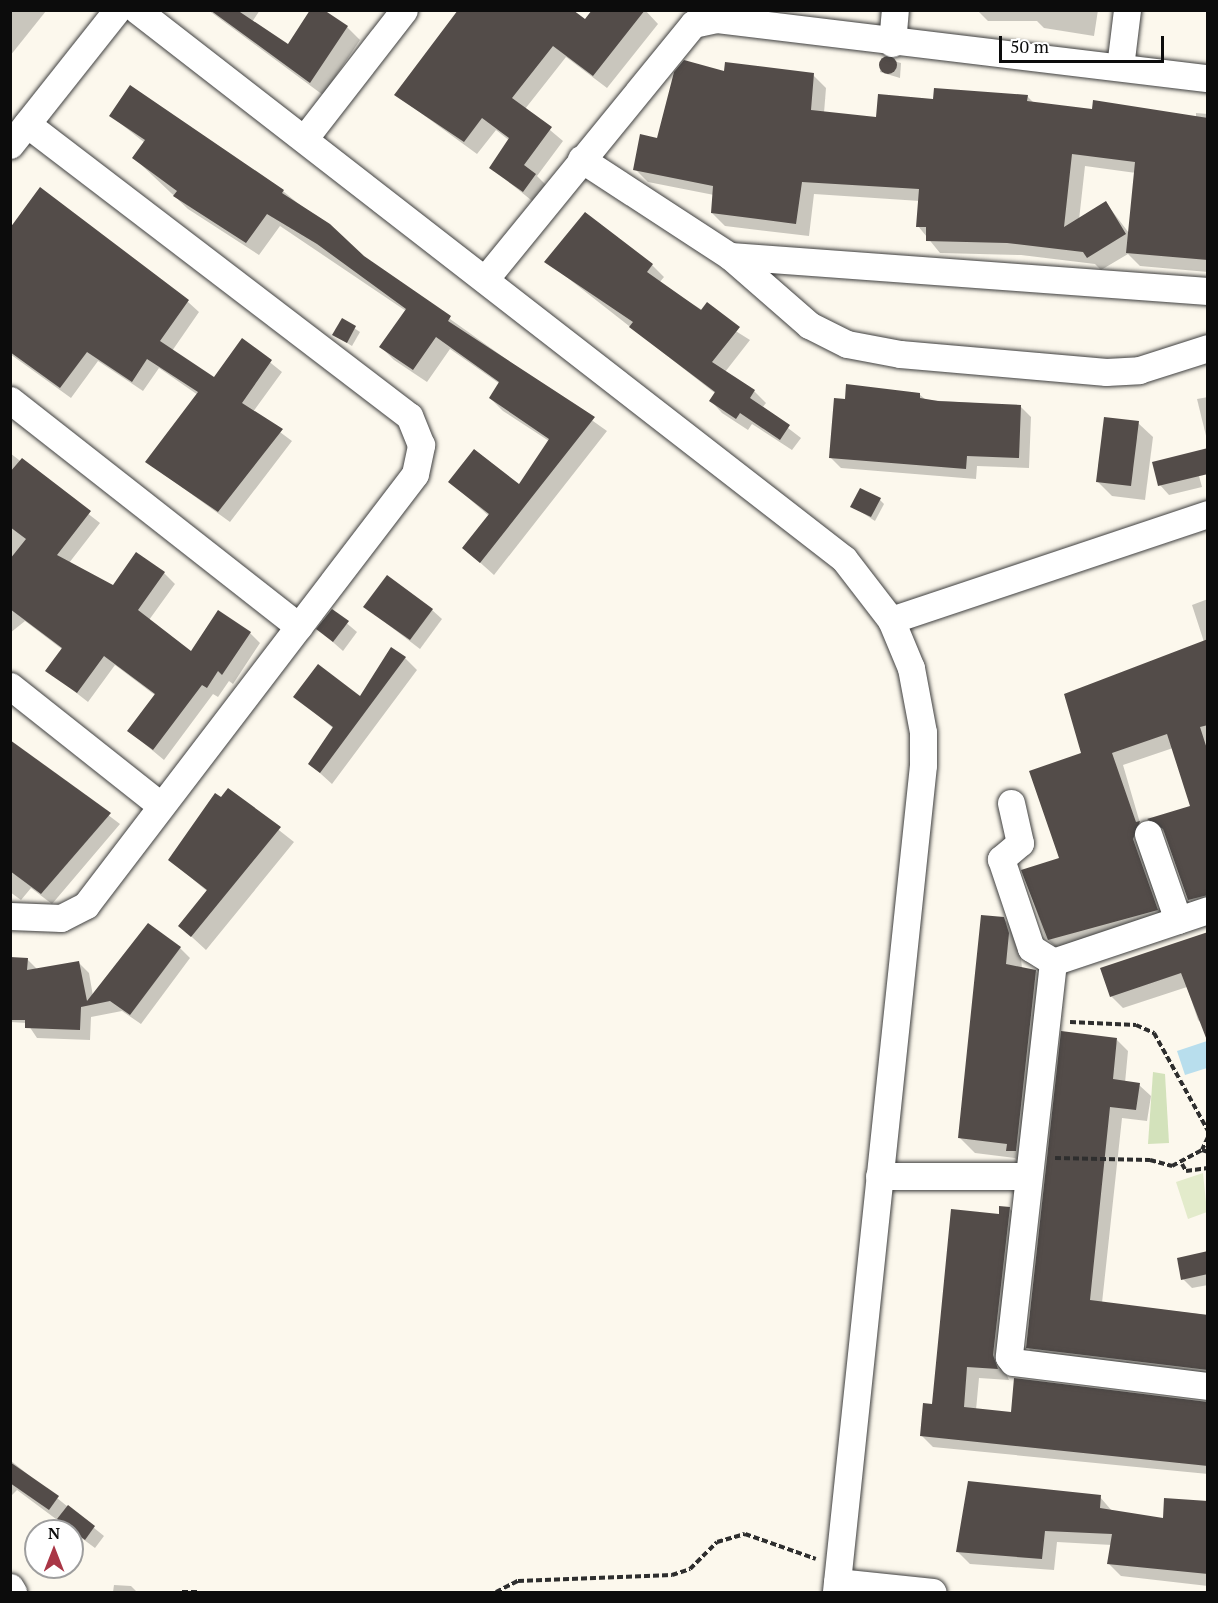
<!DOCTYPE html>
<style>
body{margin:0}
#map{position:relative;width:1218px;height:1603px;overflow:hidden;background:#fcf8ed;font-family:"PT Serif",serif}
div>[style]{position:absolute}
.green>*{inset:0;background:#d3e2bb}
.pitch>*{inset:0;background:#e3ebcb}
.water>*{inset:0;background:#b8deed}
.shadow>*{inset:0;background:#0003}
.building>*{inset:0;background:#534c49}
.round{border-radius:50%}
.path>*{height:4px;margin-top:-2px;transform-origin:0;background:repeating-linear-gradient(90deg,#2e2e2e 0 6px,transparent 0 9px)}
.roads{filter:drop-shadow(0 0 2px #3f3f3f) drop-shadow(0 0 2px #3f3f3f)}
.minor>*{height:27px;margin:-13.5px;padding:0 13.5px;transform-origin:13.5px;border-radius:13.5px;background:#fff}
span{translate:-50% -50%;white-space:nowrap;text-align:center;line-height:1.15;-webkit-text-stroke:6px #fff;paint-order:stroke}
.frame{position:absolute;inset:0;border:12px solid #0c0c0c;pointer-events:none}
.north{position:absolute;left:24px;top:1519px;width:60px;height:60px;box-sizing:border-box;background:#fff;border:2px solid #9e9e9e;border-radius:50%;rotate:0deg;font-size:16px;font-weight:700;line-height:24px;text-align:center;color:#0c0c0c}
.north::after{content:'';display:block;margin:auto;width:21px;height:27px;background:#a93646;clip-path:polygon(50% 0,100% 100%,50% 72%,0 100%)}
.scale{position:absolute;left:999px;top:36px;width:165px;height:27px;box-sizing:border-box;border:3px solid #0c0c0c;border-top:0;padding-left:8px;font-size:18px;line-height:21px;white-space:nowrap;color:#0c0c0c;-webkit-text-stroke:4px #fff;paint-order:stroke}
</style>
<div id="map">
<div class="green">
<i style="clip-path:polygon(1153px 1072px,1165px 1074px,1169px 1143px,1148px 1144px)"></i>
</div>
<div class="pitch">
<i style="clip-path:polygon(1203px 1173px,1207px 1212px,1188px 1219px,1176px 1182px)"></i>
</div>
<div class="water">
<i style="clip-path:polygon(1207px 1041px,1207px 1068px,1185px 1075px,1177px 1051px)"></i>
</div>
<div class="shadow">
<i style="clip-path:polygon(10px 10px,46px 11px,10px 56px)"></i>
<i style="clip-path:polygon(208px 10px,260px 10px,252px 22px,288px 46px,347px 27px,360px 40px,323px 95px)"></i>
<i style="clip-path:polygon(593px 10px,645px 10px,658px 24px,607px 88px,566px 57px,525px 109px,563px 141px,537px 176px,548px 187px,536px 204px,491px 168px,510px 141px,496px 130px,477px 154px,396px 95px,585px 21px)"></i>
<i style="clip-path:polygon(977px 10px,1098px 10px,1094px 36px,1044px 28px,1037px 21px,988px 21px)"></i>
<i style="clip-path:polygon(881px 58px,901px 63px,900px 78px,880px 72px)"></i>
<i style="clip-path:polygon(evenodd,725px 73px,813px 75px,826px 88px,824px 113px,877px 119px,934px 101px,1027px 96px,1034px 103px,1093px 111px,1196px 118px,1196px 113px,1208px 114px,1208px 272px,1140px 266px,1128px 254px,1101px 270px,1095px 264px,1021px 255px,940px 253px,918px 226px,920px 201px,814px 194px,809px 236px,725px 226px,712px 213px,714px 195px,648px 182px,635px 169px,725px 73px,1085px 166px,1136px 173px,1129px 233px,1106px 203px,1079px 220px,1085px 166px)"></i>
<i style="clip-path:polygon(111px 116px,283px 191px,363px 257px,607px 431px,494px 575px,464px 548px,489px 516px,450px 482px,520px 487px,549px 441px,503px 411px,490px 398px,500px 384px,450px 349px,427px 382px,394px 360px,381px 347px,406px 311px,280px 226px,259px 255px,188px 209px,134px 158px,145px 143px)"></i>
<i style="clip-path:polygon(585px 214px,652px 265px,664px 277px,659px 283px,750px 340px,725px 372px,754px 391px,766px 403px,762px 408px,801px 438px,792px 450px,752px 424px,748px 430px,722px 413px,711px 401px,716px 394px,546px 261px)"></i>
<i style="clip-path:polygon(188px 302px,199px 312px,172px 351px,215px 379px,242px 340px,282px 372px,253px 412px,292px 441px,230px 522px,147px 462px,198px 395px,159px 368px,143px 391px,98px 361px,71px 398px,10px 354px,10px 315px)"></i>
<i style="clip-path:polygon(342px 320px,360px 332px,352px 346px,334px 335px)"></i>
<i style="clip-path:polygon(919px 394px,926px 400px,1020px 406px,1031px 417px,1029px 468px,977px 466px,976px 479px,841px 468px,830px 457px,846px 400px)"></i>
<i style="clip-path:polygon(1208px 397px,1208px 444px,1197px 399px)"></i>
<i style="clip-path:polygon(1138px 423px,1153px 437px,1145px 500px,1112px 496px,1098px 482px)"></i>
<i style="clip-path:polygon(10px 453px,100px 523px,69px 563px,113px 587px,164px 573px,175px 584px,149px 620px,191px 654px,250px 633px,260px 643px,233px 684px,229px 681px,218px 697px,213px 694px,164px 760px,129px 731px,156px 696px,115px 665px,88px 702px,47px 670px,63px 650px,25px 621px,10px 633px)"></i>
<i style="clip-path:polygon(1196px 465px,1202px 487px,1169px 495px,1160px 485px)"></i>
<i style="clip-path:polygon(880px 500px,884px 504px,875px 521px,852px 506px)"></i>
<i style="clip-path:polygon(1208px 599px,1208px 910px,1201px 912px,1189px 899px,1166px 834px,1150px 819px,1192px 807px,1173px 748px,1123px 765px,1169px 922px,1058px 949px,1045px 937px,1023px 871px,1060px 859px,1083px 754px,1204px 642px,1192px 605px)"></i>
<i style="clip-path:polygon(365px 607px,432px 610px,442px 619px,420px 649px)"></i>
<i style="clip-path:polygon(332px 611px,357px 632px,343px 651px,318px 629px)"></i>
<i style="clip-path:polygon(405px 658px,417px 670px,332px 784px,310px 764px,334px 729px,295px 696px,360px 698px)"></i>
<i style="clip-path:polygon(10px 741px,120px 824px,52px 904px,31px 888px,21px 900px,10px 892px)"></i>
<i style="clip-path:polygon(228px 790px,294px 842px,206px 950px,180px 926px,208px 892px,170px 860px)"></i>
<i style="clip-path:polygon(1003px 918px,1019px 934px,1022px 969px,1036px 971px,1051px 987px,1023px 1166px,1015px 1158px,975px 1153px,960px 1138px)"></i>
<i style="clip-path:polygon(1208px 934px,1208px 1029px,1198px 1020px,1187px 987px,1123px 1008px,1111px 996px)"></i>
<i style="clip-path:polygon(180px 948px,190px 958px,141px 1024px,122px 1011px,91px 1017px,90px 1040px,37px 1038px,27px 1023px,10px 1022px,10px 959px,27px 959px,38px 970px,78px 962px,89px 973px,93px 996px)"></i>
<i style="clip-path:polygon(1117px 1040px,1128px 1051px,1125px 1083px,1139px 1085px,1151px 1096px,1147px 1121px,1122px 1118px,1102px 1303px,1208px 1315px,1208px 1380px,1039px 1359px,1027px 1347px)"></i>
<i style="clip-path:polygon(1009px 1208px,1021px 1220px,1004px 1368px,1009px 1380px,979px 1378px,976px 1410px,1012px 1413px,1208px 1402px,1208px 1474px,933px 1447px,921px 1435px,1000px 1215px)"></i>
<i style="clip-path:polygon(1207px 1253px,1208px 1285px,1192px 1288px,1183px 1279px)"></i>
<i style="clip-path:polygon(10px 1460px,104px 1536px,95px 1548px,17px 1490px,10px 1497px)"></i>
<i style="clip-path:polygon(1100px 1497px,1112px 1511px,1164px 1520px,1208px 1505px,1208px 1586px,1121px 1576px,1109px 1564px,1112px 1545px,1057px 1542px,1054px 1570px,970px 1564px,958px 1552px)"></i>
<i style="clip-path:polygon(114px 1585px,131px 1586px,137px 1592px,113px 1592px)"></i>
</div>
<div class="building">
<i style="clip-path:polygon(210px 10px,237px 10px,288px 44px,310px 10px,324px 10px,348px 26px,310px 83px)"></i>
<i style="clip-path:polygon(458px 10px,573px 10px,585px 19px,592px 10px,645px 10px,593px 76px,553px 46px,512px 98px,552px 127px,524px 165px,536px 174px,523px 192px,489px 168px,509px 138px,482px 118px,464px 142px,394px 95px)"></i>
<i class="round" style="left:879px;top:56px;width:18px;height:18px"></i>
<i style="clip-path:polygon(684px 60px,724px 71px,725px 62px,814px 73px,811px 110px,876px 117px,878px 94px,933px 99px,934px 88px,1028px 95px,1027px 101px,1092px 109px,1093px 100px,1208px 118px,1208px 260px,1126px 253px,1135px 162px,1072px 154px,1064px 227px,1106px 201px,1126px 234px,1087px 258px,1083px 252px,1007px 243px,926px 241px,926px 227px,916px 227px,919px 189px,802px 182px,796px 224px,711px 213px,713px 186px,633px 170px,640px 134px,657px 138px,674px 72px)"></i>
<i style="clip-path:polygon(130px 85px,284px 190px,282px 193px,330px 224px,364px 256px,451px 316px,448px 321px,595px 417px,480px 563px,462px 548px,489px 514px,448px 482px,474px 449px,519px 484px,549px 439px,489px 398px,499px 382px,436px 337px,413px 370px,379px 347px,406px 309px,317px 244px,267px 214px,246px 243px,173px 196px,177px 191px,132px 158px,145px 140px,109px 116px)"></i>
<i style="clip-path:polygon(40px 187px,189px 300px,160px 341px,214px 377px,242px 338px,272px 360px,242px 403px,283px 429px,218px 512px,145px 462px,198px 392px,147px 359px,132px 382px,87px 352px,60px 388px,10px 352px,10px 228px)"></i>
<i style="clip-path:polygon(585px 212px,653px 264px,647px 272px,701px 310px,707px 302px,740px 327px,712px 362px,755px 390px,750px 398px,790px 425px,780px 440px,740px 413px,736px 419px,709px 401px,715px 392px,629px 327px,633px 322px,544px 262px)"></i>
<i style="clip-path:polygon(342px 318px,356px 326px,347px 343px,332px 335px)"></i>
<i style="clip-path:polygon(846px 384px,920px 393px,920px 398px,938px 401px,1021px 405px,1019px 458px,967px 456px,966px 469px,829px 458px,834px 398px,845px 399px)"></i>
<i style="clip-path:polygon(1104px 417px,1139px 421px,1131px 486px,1096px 482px)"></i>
<i style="clip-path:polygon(1208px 448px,1208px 474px,1158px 486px,1152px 462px)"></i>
<i style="clip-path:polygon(22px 458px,91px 511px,57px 555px,113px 585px,136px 552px,165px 572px,138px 610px,191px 651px,218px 610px,251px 632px,222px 675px,218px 671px,207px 688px,202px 685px,153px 750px,127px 731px,155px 694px,104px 656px,77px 693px,45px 671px,62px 648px,10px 609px,10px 559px,26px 539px,10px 527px,10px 472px)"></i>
<i style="clip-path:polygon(860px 488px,881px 498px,871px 517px,850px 507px)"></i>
<i style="clip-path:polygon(387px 575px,433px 609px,410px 640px,363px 607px)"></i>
<i style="clip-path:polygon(332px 609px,349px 621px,333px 642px,316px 629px)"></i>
<i style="clip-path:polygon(1208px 639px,1208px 725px,1200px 727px,1208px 752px,1208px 895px,1188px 900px,1163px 829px,1147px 819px,1190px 806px,1167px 734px,1112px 753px,1136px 822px,1140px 821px,1133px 839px,1158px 910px,1048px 940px,1021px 870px,1059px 858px,1029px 771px,1081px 753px,1064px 694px)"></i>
<i style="clip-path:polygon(391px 647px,406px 657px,320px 773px,308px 764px,333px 727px,293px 697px,318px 664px,360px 696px)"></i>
<i style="clip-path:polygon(10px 740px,111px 813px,41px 894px,10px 871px)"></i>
<i style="clip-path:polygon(228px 788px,281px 827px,191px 937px,178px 926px,207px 890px,168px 860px,215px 793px,221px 797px)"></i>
<i style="clip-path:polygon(981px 915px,1004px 917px,1009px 933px,1006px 964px,1036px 970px,1016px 1151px,1006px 1151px,1007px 1144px,958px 1138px)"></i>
<i style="clip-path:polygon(148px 923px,181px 947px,130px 1015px,110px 1001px,81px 1007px,80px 1030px,25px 1028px,25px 1013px,25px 1020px,10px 1020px,10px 957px,28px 958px,27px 970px,79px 961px,87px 1001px)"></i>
<i style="clip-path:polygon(1208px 932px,1208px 1043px,1181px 973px,1110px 997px,1100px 968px)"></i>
<i style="clip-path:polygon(1061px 1031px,1117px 1038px,1113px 1079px,1140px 1083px,1136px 1110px,1110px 1107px,1090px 1300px,1208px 1315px,1208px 1370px,1026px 1348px)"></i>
<i style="clip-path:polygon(999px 1206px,1010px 1207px,993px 1355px,998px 1369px,967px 1367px,964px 1407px,1011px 1412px,1014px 1378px,1208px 1402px,1208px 1466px,920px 1436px,923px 1403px,932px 1404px,951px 1209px,999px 1214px)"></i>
<i style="clip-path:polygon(1208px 1251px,1208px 1274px,1181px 1280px,1177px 1258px)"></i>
<i style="clip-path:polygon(10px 1462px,59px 1496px,49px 1510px,10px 1483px)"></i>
<i style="clip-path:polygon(968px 1481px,1101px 1495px,1100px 1508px,1163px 1518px,1164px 1498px,1208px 1501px,1208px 1574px,1107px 1564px,1112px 1534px,1045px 1531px,1042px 1559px,956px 1552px)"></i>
<i style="clip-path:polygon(68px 1505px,95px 1526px,85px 1540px,57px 1519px)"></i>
</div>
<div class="path">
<i style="left:1070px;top:1022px;width:66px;rotate:2.6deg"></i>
<i style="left:1136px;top:1025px;width:20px;rotate:24deg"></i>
<i style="left:1154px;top:1033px;width:112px;rotate:61.1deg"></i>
<i style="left:1208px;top:1137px;width:14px;rotate:115deg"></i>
<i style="left:1202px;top:1150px;width:6px;rotate:18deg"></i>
<i style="left:1055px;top:1158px;width:95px;rotate:1.2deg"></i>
<i style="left:1150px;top:1160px;width:23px;rotate:15deg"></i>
<i style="left:1172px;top:1166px;width:34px;rotate:-28deg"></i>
<i style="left:1182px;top:1164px;width:8px;rotate:60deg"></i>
<i style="left:1186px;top:1171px;width:22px;rotate:-8deg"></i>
<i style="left:182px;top:1592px;width:16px"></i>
<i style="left:496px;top:1592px;width:25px;rotate:-27deg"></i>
<i style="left:518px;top:1581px;width:154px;rotate:-2.2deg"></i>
<i style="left:672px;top:1575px;width:19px;rotate:-18deg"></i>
<i style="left:690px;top:1569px;width:38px;rotate:-45deg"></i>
<i style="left:717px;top:1542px;width:29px;rotate:-16deg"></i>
<i style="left:745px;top:1534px;width:75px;rotate:19.4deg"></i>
</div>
<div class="roads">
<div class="minor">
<i style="left:137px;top:10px;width:895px;rotate:37.83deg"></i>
<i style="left:844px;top:559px;width:77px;rotate:52.4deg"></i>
<i style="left:891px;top:620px;width:52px;rotate:67.4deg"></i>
<i style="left:911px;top:668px;width:65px;rotate:79.4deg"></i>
<i style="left:923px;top:732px;width:33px;rotate:90deg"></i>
<i style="left:923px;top:765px;width:832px;rotate:96.01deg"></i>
<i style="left:892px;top:43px;width:33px;rotate:-85deg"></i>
<i style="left:1120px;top:67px;width:57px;rotate:-83deg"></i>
<i style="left:304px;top:139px;width:163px;rotate:-52.2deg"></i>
<i style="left:10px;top:145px;width:172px;rotate:-51.6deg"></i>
<i style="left:581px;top:159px;width:178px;rotate:33.1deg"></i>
<i style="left:730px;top:256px;width:105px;rotate:41.1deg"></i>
<i style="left:809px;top:325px;width:42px;rotate:26.6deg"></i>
<i style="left:847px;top:344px;width:54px;rotate:10.7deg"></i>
<i style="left:900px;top:354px;width:207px;rotate:5deg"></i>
<i style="left:1106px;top:372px;width:33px;rotate:-3deg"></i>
<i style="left:1139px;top:370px;width:72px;rotate:-17.7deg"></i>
<i style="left:730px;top:256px;width:479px;rotate:4.2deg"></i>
<i style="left:486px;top:278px;width:328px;rotate:-50.8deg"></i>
<i style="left:693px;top:24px;width:25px;rotate:-12deg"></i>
<i style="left:717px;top:19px;width:495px;rotate:6.9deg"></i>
<i style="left:10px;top:400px;width:367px;rotate:38.1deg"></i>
<i style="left:891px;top:620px;width:334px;rotate:-18.5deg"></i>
<i style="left:10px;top:686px;width:190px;rotate:38.4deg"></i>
<i style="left:1011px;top:803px;width:41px;rotate:77.3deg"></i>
<i style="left:1020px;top:843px;width:25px;rotate:140deg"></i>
<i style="left:1001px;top:859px;width:94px;rotate:71.4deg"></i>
<i style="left:1031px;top:948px;width:26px;rotate:32deg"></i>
<i style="left:1148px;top:834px;width:91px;rotate:70.8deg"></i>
<i style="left:1208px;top:910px;width:163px;rotate:161.5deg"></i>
<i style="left:1053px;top:962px;width:397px;rotate:96.4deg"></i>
<i style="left:1009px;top:1357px;width:6px;rotate:51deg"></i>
<i style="left:1013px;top:1362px;width:196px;rotate:7deg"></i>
<i style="left:10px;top:916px;width:51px;rotate:2.2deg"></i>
<i style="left:61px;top:918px;width:28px;rotate:-27deg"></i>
<i style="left:86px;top:905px;width:542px;rotate:-52.64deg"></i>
<i style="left:415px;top:474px;width:30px;rotate:-78deg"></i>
<i style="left:421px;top:445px;width:31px;rotate:-112deg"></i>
<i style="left:409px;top:416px;width:481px;rotate:-142.6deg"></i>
<i style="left:879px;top:1176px;width:149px"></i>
<i style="left:837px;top:1582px;width:96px;rotate:6deg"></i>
<i style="left:10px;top:1587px;width:6px;rotate:59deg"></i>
</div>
</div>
<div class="frame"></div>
<div class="north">N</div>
<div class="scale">50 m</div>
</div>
